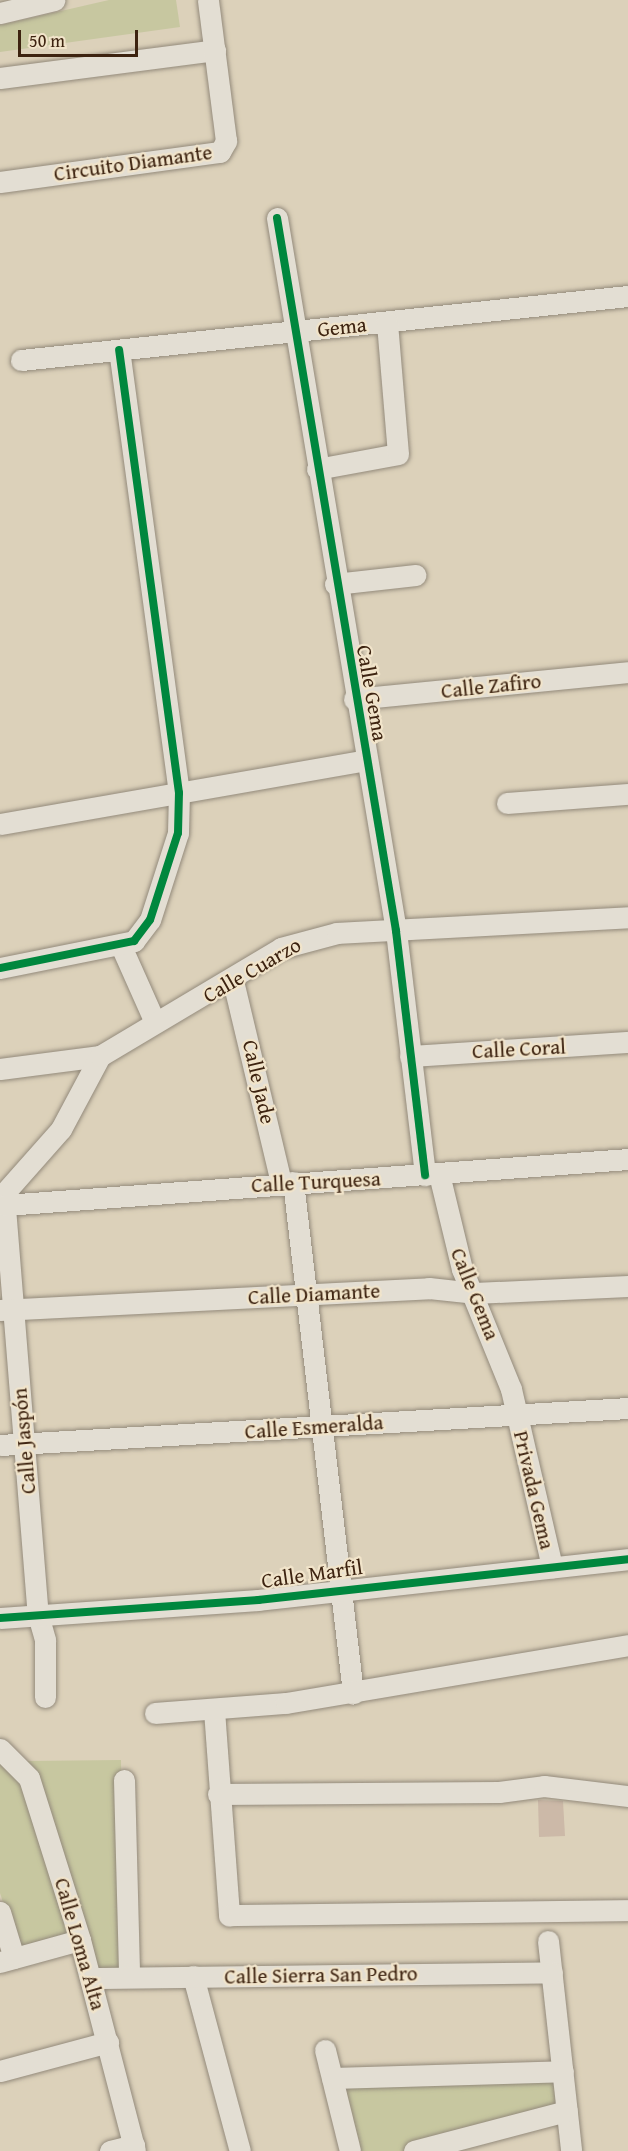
<!DOCTYPE html>
<meta charset="utf-8">
<style>
body{margin:0}
#map{position:relative;width:628px;height:2151px;overflow:hidden;background:#dcd1ba;font-family:"Gentium Book Plus",serif}
div>[style]{position:absolute}
.green>*{inset:0;background:#c7c7a0}
.building>*{inset:0;background:#ccb9a8}
.roads{filter:drop-shadow(0 0 2px #938a7b) drop-shadow(0 0 2px #938a7b)}
.minor>*{height:21px;margin:-10.5px;padding:0 10.5px;transform-origin:10.5px;border-radius:10.5px;background:#e3ded3}
.cycleway>*{height:8px;margin:-4px;padding:0 4px;transform-origin:4px;border-radius:4px;background:#00873e}
span{translate:-50% -50%;white-space:nowrap;text-align:center;line-height:1.15;-webkit-text-stroke:4.5px #f1e4ca;paint-order:stroke}
.street-label{font-size:21px;color:#3d2310}
.scale{position:absolute;left:18px;top:30px;width:120px;height:27px;box-sizing:border-box;border:3px solid #3d2310;border-top:0;padding-left:8px;font-size:18px;line-height:21px;white-space:nowrap;color:#3d2310;-webkit-text-stroke:4px #f1e4ca;paint-order:stroke}
</style>
<div id="map">
<div class="green">
<i style="clip-path:polygon(109px 0,176px 0,180px 27px,0 52px,0 25px)"></i>
<i style="clip-path:polygon(0 1755px,25px 1780px,76px 1938px,19px 1952px,0 1893px)"></i>
<i style="clip-path:polygon(121px 1760px,125px 1971px,93px 1974px,26px 1761px)"></i>
<i style="clip-path:polygon(559px 2074px,563px 2109px,404px 2151px,354px 2151px,335px 2081px)"></i>
</div>
<div class="building">
<i style="clip-path:polygon(538px 1800px,563px 1801px,565px 1836px,539px 1837px)"></i>
</div>
<div class="roads">
<div class="minor">
<i style="left:0;top:13px;width:56px;rotate:-13.5deg"></i>
<i style="left:0;top:78px;width:217px;rotate:-7.4deg"></i>
<i style="left:0;top:182px;width:222px;rotate:-7.8deg"></i>
<i style="left:220px;top:152px;width:13px;rotate:-61deg"></i>
<i style="left:226px;top:141px;width:142px;rotate:-97.3deg"></i>
<i style="left:277px;top:218px;width:723px;rotate:80.52deg"></i>
<i style="left:396px;top:931px;width:246px;rotate:83.2deg"></i>
<i style="left:21px;top:360px;width:610px;rotate:-6.02deg"></i>
<i style="left:317px;top:469px;width:82px;rotate:-10.5deg"></i>
<i style="left:398px;top:454px;width:132px;rotate:-94.8deg"></i>
<i style="left:335px;top:584px;width:81px;rotate:-6.4deg"></i>
<i style="left:354px;top:699px;width:275px;rotate:-5.6deg"></i>
<i style="left:507px;top:803px;width:121px;rotate:-4.3deg"></i>
<i style="left:0;top:824px;width:372px;rotate:-9.9deg"></i>
<i style="left:121px;top:946px;width:81px;rotate:66deg"></i>
<i style="left:0;top:968px;width:137px;rotate:-11.4deg"></i>
<i style="left:134px;top:941px;width:26px;rotate:-53deg"></i>
<i style="left:150px;top:920px;width:91px;rotate:-72.2deg"></i>
<i style="left:178px;top:833px;width:40px;rotate:-88.6deg"></i>
<i style="left:179px;top:793px;width:447px;rotate:-97.7deg"></i>
<i style="left:233px;top:981px;width:208px;rotate:76.6deg"></i>
<i style="left:410px;top:1056px;width:218px;rotate:-3.7deg"></i>
<i style="left:0;top:1069px;width:101px;rotate:-7.4deg"></i>
<i style="left:439px;top:1174px;width:98px;rotate:76.4deg"></i>
<i style="left:462px;top:1269px;width:130px;rotate:67.8deg"></i>
<i style="left:511px;top:1389px;width:183px;rotate:77deg"></i>
<i style="left:293px;top:1182px;width:515px;rotate:83.3deg"></i>
<i style="left:4px;top:1195px;width:421px;rotate:85.4deg"></i>
<i style="left:38px;top:1615px;width:26px;rotate:74deg"></i>
<i style="left:45px;top:1640px;width:57px;rotate:90deg"></i>
<i style="left:0;top:1198px;width:92px;rotate:-48.5deg"></i>
<i style="left:61px;top:1129px;width:83px;rotate:-61.9deg"></i>
<i style="left:100px;top:1056px;width:211px;rotate:-30.8deg"></i>
<i style="left:281px;top:948px;width:58px;rotate:-15deg"></i>
<i style="left:337px;top:933px;width:291px;rotate:-3.1deg"></i>
<i style="left:5px;top:1205px;width:625px;rotate:-4.22deg"></i>
<i style="left:0;top:1310px;width:430px;rotate:-2.9deg"></i>
<i style="left:429px;top:1288px;width:45px;rotate:6.3deg"></i>
<i style="left:474px;top:1293px;width:154px;rotate:-2.6deg"></i>
<i style="left:0;top:1445px;width:629px;rotate:-3.37deg"></i>
<i style="left:0;top:1618px;width:259px;rotate:-4deg"></i>
<i style="left:258px;top:1600px;width:372px;rotate:-6.3deg"></i>
<i style="left:214px;top:1710px;width:206px;rotate:85.8deg"></i>
<i style="left:229px;top:1915px;width:399px;rotate:-0.7deg"></i>
<i style="left:155px;top:1713px;width:131px;rotate:-4.4deg"></i>
<i style="left:286px;top:1703px;width:347px;rotate:-9.6deg"></i>
<i style="left:0;top:1749px;width:41px;rotate:45deg"></i>
<i style="left:29px;top:1778px;width:170px;rotate:72.5deg"></i>
<i style="left:80px;top:1940px;width:218px;rotate:75.4deg"></i>
<i style="left:124px;top:1780px;width:197px;rotate:88.5deg"></i>
<i style="left:218px;top:1794px;width:281px;rotate:-0.4deg"></i>
<i style="left:499px;top:1792px;width:45px;rotate:-7.6deg"></i>
<i style="left:544px;top:1786px;width:85px;rotate:6.8deg"></i>
<i style="left:0;top:1912px;width:48px;rotate:73.1deg"></i>
<i style="left:548px;top:1941px;width:211px;rotate:83.7deg"></i>
<i style="left:0;top:1962px;width:83px;rotate:-15.4deg"></i>
<i style="left:193px;top:1976px;width:181px;rotate:75deg"></i>
<i style="left:91px;top:1978px;width:461px;rotate:-0.7deg"></i>
<i style="left:325px;top:2050px;width:104px;rotate:76.1deg"></i>
<i style="left:0;top:2071px;width:112px;rotate:-15deg"></i>
<i style="left:332px;top:2078px;width:231px;rotate:-1.7deg"></i>
<i style="left:110px;top:2151px;width:25px;rotate:-14deg"></i>
<i style="left:414px;top:2151px;width:158px;rotate:-14.7deg"></i>
</div>
</div>
<div class="cycleway">
<i style="left:277px;top:218px;width:723px;rotate:80.52deg"></i>
<i style="left:396px;top:931px;width:246px;rotate:83.2deg"></i>
<i style="left:0;top:968px;width:137px;rotate:-11.4deg"></i>
<i style="left:134px;top:941px;width:26px;rotate:-53deg"></i>
<i style="left:150px;top:920px;width:91px;rotate:-72.2deg"></i>
<i style="left:178px;top:833px;width:40px;rotate:-88.6deg"></i>
<i style="left:179px;top:793px;width:447px;rotate:-97.7deg"></i>
<i style="left:0;top:1618px;width:259px;rotate:-4deg"></i>
<i style="left:258px;top:1600px;width:372px;rotate:-6.3deg"></i>
</div>
<div class="street-label">
<span style="left:133px;top:163px;rotate:-8deg">Circuito Diamante</span>
<span style="left:342px;top:327px;rotate:-6deg">Gema</span>
<span style="left:491px;top:686px;rotate:-6deg">Calle Zafiro</span>
<span style="left:372px;top:693px;rotate:80deg">Calle Gema</span>
<span style="left:252px;top:970px;rotate:-30deg">Calle Cuarzo</span>
<span style="left:519px;top:1049px;rotate:-3deg">Calle Coral</span>
<span style="left:259px;top:1082px;rotate:77deg">Calle Jade</span>
<span style="left:316px;top:1182px;rotate:-3deg">Calle Turquesa</span>
<span style="left:314px;top:1294px;rotate:-3deg">Calle Diamante</span>
<span style="left:475px;top:1294px;rotate:68deg">Calle Gema</span>
<span style="left:314px;top:1427px;rotate:-4deg">Calle Esmeralda</span>
<span style="left:24px;top:1441px;rotate:-95deg">Calle Jaspón</span>
<span style="left:534px;top:1490px;rotate:77deg">Privada Gema</span>
<span style="left:312px;top:1574px;rotate:-8deg">Calle Marfil</span>
<span style="left:80px;top:1944px;rotate:74deg">Calle Loma Alta</span>
<span style="left:321px;top:1975px;rotate:-1deg">Calle Sierra San Pedro</span>
</div>
<div class="scale">50 m</div>
</div>
